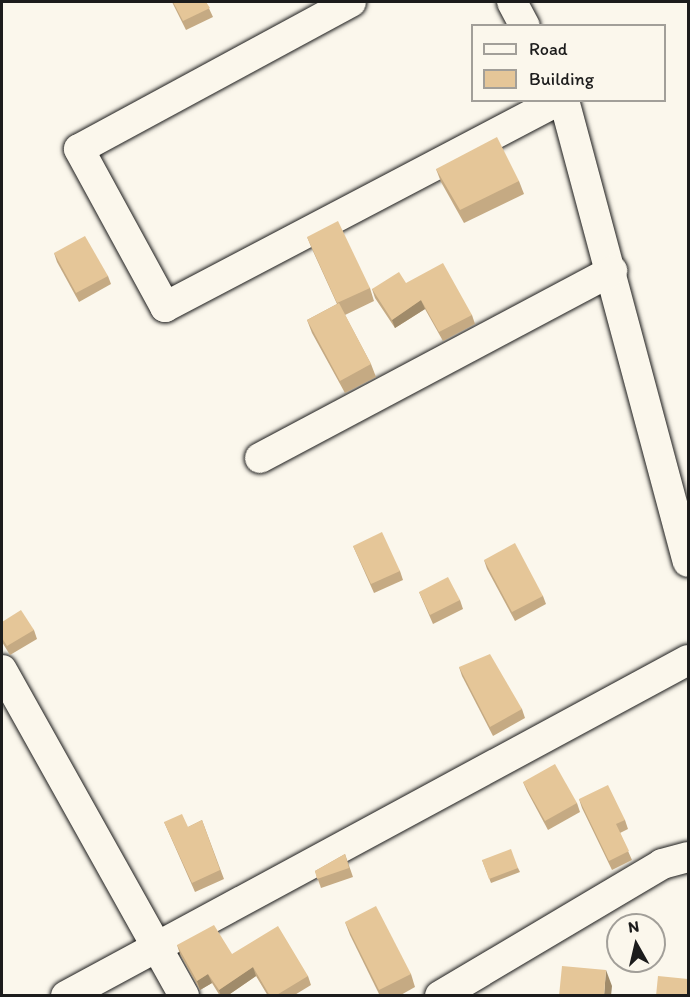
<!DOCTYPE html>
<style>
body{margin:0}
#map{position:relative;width:690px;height:997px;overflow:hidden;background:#fbf7ec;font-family:Itim,sans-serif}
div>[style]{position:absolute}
.roads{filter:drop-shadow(0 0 2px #1c1c1c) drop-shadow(0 0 2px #1c1c1c)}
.minor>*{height:30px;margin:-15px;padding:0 15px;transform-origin:15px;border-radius:15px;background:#fbf7ec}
.wall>*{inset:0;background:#c5aa83}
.shaded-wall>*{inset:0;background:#a08b6a}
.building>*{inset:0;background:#e5c698}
span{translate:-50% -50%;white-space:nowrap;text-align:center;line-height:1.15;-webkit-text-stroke:6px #fbf7ec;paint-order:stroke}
.frame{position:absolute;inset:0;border:3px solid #1c1c1c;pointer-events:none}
.legend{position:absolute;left:471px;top:24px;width:195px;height:78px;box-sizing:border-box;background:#fbf7ec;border:2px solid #a29f99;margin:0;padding:8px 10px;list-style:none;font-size:18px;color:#1c1c1c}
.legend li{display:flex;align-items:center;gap:12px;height:30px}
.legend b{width:30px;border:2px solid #a29f99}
.north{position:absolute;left:606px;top:913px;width:60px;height:60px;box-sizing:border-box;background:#fbf7ec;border:2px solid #a29f99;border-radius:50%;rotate:352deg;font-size:16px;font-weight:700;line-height:24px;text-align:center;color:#1c1c1c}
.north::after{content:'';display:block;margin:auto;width:21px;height:27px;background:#1c1c1c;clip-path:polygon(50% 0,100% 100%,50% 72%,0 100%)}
</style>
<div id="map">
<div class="roads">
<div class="minor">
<i style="left:351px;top:2px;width:309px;rotate:151.6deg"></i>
<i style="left:79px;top:149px;width:180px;rotate:61.4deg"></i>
<i style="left:165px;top:307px;width:446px;rotate:-27.7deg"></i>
<i style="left:512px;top:2px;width:27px;rotate:62deg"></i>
<i style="left:564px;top:100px;width:478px;rotate:75deg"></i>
<i style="left:260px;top:458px;width:399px;rotate:-28deg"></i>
<i style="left:2px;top:670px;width:373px;rotate:60.8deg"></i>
<i style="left:66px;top:996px;width:707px;rotate:-28.38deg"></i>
<i style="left:440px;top:996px;width:258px;rotate:-30.7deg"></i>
<i style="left:662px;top:864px;width:27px;rotate:-15deg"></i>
</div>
</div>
<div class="wall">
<i style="clip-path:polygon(172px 2px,206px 2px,213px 17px,186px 30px)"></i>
<i style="clip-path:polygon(436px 169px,519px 181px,524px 194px,464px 223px,441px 182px)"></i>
<i style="clip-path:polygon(307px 237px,370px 288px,374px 301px,345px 315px,371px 364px,376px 377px,345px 393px,312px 333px,307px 320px,337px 304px,312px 249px)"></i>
<i style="clip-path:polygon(54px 253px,108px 276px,111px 284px,79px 302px,57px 262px)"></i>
<i style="clip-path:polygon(406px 283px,472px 315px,475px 324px,443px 341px,425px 309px,395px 328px,375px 298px,372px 289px)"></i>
<i style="clip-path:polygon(353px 546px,400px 571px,403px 580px,374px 593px)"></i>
<i style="clip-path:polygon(484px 560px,543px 596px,546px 604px,515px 621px,487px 569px)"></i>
<i style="clip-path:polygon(419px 592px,460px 600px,463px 609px,433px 624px)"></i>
<i style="clip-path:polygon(2px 622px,34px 630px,37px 639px,10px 655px,2px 642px)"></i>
<i style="clip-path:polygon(459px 667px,522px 709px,525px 718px,493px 736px,462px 676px)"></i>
<i style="clip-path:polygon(523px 782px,577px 803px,580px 812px,548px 830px,527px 791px)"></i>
<i style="clip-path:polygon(579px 799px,625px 820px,628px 829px,620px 833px,632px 860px,612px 870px,582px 808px)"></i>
<i style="clip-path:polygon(202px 820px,224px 879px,195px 892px,164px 822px,188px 827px)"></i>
<i style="clip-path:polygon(345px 854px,353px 877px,321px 888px,315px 871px)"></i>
<i style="clip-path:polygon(482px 860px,518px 868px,520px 872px,491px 883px)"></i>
<i style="clip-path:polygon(345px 922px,411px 974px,415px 987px,399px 996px,380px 996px,350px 935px)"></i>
<i style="clip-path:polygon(177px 945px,232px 954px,308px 976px,311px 985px,293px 996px,268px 996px,256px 976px,227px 996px,220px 996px,212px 983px,200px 990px,180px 954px)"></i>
</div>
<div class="shaded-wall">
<i style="clip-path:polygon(421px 300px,425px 309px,395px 328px,392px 320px)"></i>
<i style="clip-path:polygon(253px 967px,256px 976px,227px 996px,221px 996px,219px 990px)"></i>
<i style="clip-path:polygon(606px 970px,612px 986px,611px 996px,604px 996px)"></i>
<i style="clip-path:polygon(208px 974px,212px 983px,200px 990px,197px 981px)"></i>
</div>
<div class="building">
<i style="clip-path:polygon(173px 2px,206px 2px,210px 8px,183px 21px)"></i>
<i style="clip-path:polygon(497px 137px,519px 181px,460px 210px,436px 169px)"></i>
<i style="clip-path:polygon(338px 221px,370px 288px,337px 303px,307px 237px)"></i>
<i style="clip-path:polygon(85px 236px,108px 276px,76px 293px,54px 253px)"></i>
<i style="clip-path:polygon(443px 263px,472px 315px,439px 332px,421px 300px,392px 320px,372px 289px,399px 272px,406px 283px)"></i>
<i style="clip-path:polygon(339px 303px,371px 364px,340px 381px,307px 320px)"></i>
<i style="clip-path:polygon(382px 532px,400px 571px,371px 584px,353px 546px)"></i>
<i style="clip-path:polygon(515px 543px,543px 596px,512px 612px,484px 560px)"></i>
<i style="clip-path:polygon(448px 577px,460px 600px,430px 615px,419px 592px)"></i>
<i style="clip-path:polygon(21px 610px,34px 630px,7px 646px,2px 638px,2px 622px)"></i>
<i style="clip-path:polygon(490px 654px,522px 709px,490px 727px,459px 667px)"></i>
<i style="clip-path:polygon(555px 764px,577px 803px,545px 821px,523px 782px)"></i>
<i style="clip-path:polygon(608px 785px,625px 820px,616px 824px,629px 851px,609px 861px,579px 799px)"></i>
<i style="clip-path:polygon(182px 814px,188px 827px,202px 820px,220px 870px,192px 883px,164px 822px)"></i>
<i style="clip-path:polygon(511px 849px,518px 868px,489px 879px,482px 860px)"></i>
<i style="clip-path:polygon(345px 854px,349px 868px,317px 879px,315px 871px)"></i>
<i style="clip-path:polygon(376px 906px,411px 974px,379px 990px,345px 922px)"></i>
<i style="clip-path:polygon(214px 925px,232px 954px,278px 926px,308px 976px,275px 996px,270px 996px,253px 967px,219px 990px,208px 974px,197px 981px,177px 945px)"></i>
<i style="clip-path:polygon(562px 966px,606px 970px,604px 996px,559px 996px)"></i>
<i style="clip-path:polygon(658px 976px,688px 979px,688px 996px,656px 996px)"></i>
</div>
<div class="frame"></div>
<ul class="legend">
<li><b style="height:8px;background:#fbf7ec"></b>Road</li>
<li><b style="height:16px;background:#e5c698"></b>Building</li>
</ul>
<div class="north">N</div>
</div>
